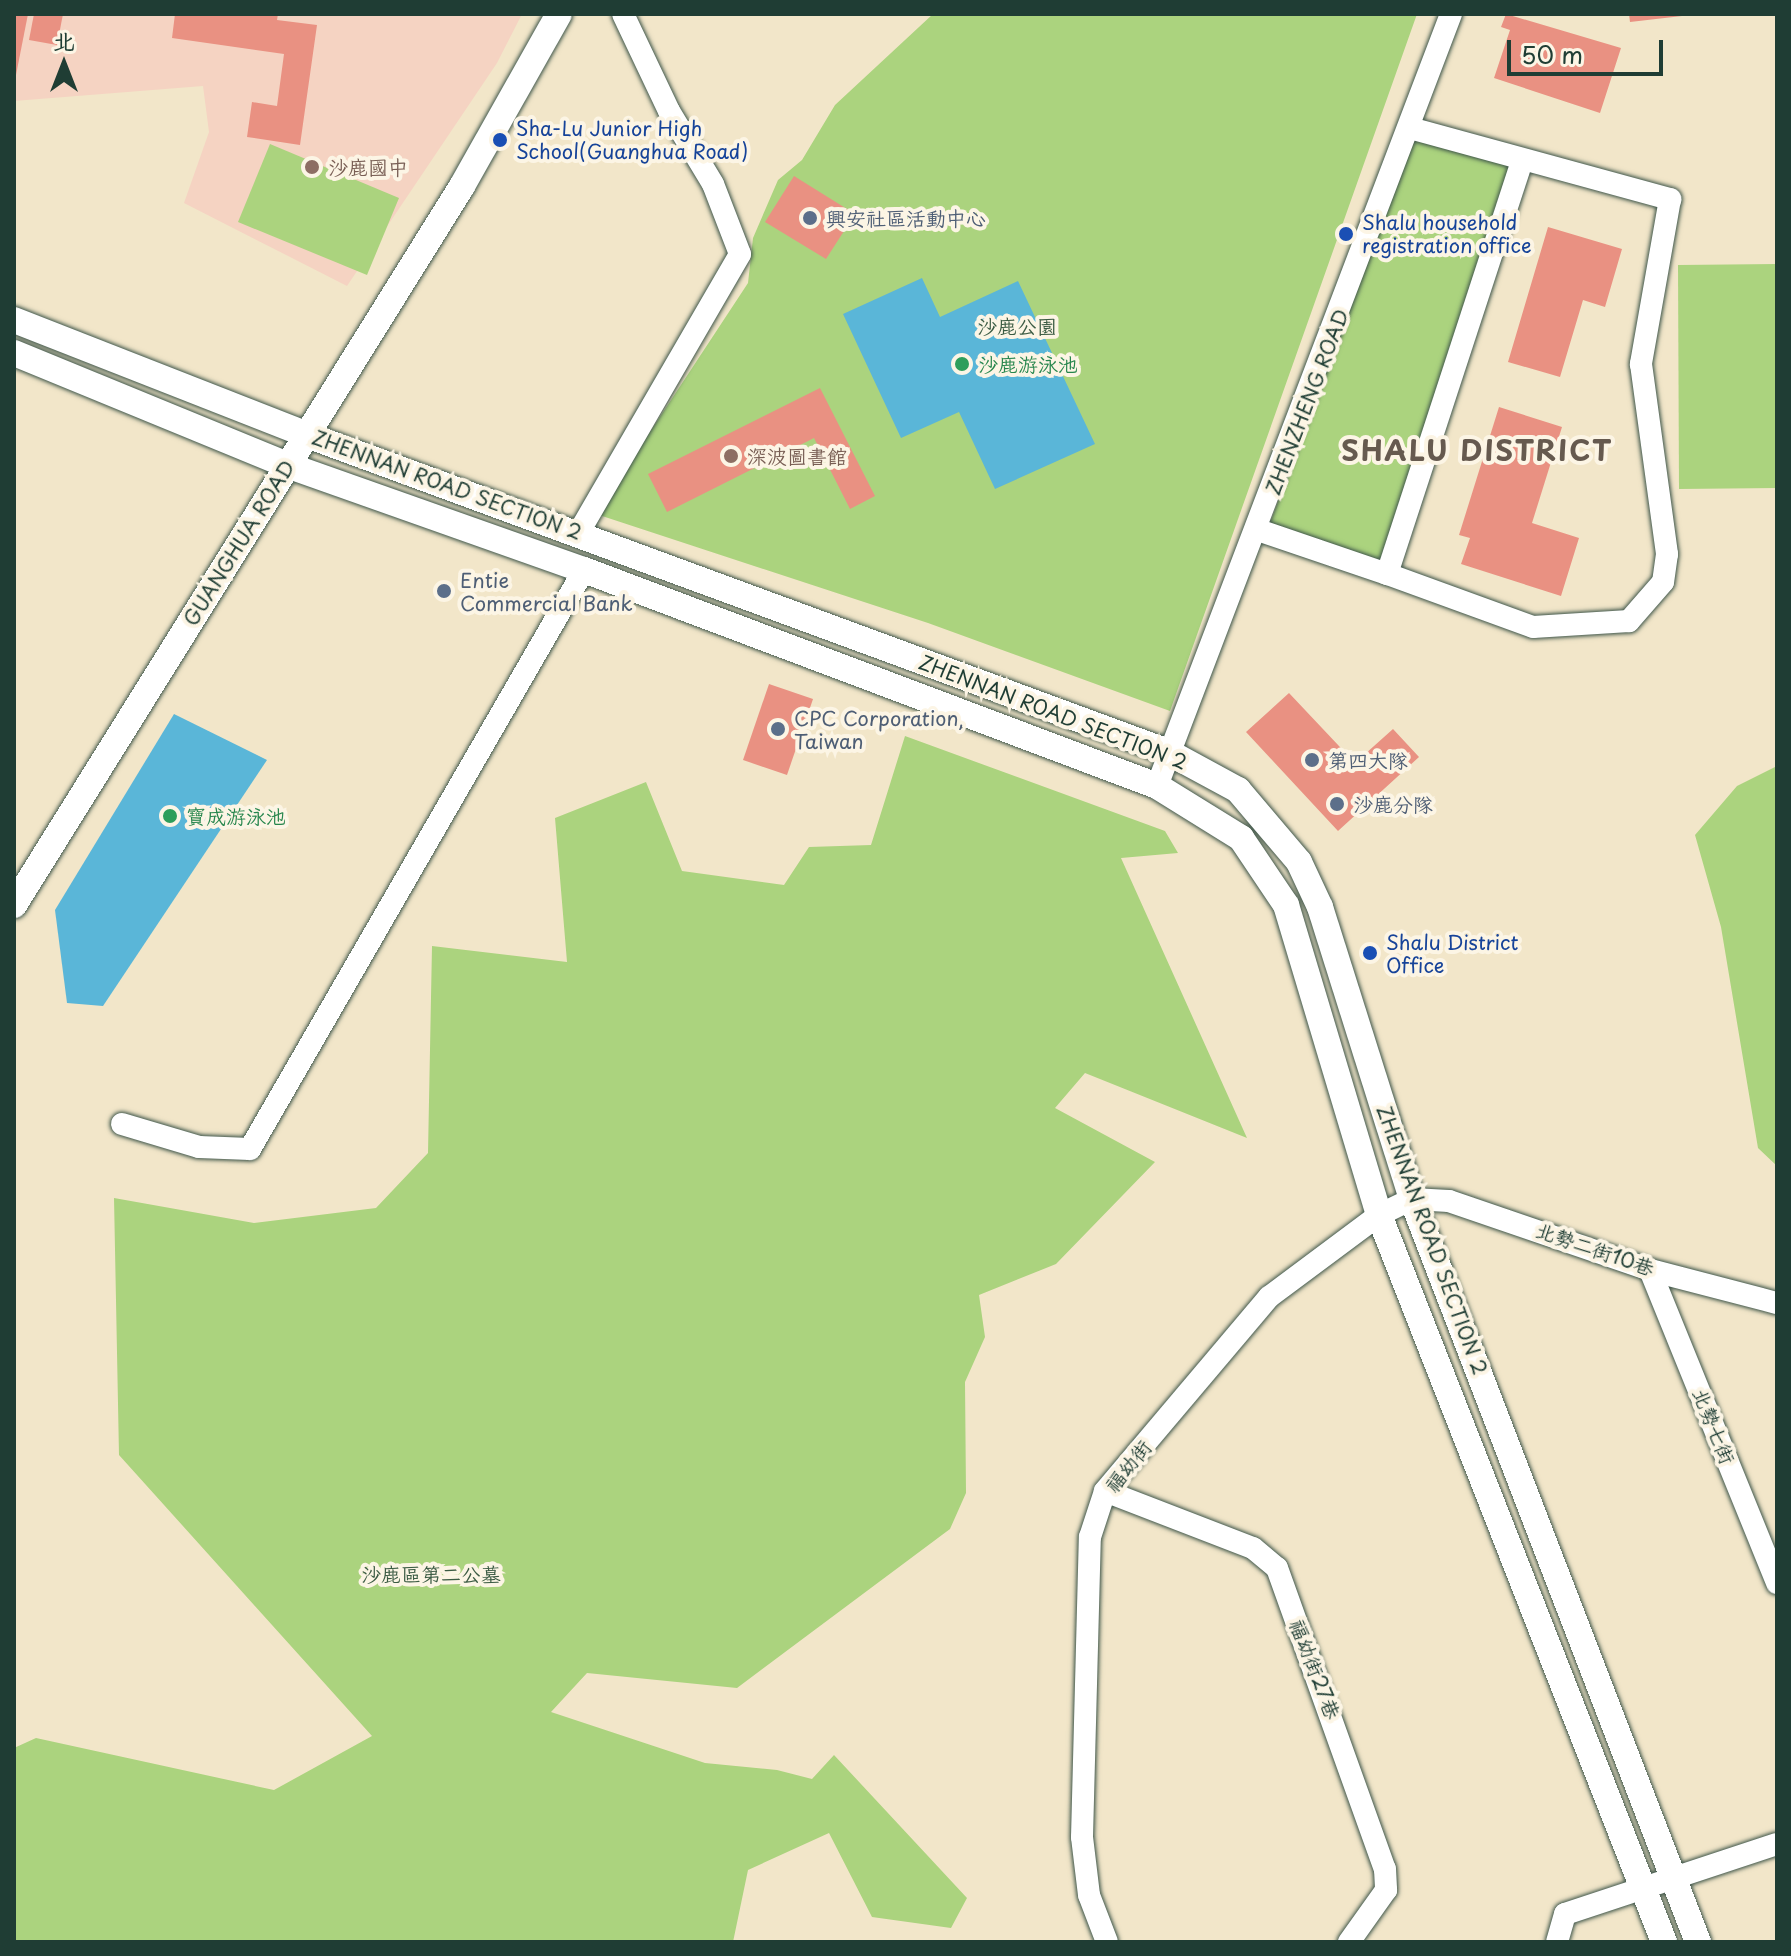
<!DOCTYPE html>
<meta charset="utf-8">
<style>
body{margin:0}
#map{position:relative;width:1791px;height:1956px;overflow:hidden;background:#f2e6c9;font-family:"Playpen Sans","LXGW WenKai TC",sans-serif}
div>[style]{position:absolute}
.built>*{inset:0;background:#f5d3c2}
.green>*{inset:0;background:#abd37e}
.water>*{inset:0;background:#5ab6d8}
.building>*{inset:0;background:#e99182}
.roads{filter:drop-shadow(0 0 2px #3f564a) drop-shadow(0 0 2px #3f564a)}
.minor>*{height:22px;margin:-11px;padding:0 11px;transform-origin:11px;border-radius:11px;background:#fff}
.tertiary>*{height:26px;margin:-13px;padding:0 13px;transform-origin:13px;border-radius:13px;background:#fff}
.dots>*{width:22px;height:22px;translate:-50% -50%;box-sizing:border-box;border:4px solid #fcf5e5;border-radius:50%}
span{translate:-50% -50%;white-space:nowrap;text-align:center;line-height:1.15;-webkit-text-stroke:8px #fcf5e5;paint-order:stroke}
.transit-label{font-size:20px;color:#164399}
.left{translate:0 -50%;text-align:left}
.education-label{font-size:20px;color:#785e54}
.service-label{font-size:20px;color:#4e5e75}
.park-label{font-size:20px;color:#3b5b43}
.leisure-label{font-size:20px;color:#27864d}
.street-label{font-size:20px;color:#1f3d34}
.district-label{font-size:28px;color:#665a4f;font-weight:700;letter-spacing:2px}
.frame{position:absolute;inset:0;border:16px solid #1f3d34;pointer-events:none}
.north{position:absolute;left:24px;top:24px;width:80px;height:80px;-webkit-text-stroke:6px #fcf5e5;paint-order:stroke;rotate:0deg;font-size:22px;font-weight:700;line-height:32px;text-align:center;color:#1f3d34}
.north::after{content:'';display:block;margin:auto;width:28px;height:36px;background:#1f3d34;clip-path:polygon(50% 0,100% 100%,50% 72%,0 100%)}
.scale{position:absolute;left:1507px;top:40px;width:156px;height:36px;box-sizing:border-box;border:4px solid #1f3d34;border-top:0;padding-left:10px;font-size:24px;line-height:28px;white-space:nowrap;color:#1f3d34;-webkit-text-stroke:6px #fcf5e5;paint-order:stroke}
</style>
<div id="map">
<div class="built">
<i style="clip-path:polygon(14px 14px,522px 14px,497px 63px,347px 286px,184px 203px,209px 132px,203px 86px,14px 101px)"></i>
</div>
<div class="green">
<i style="clip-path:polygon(933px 14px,1417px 14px,1170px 711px,928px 623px,596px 514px,748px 283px,753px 238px,778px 180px,802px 160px,835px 105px)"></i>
<i style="clip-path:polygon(1413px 136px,1513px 164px,1384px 562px,1269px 526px)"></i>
<i style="clip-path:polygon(270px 144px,399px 198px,367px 275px,238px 222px)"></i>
<i style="clip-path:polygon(1777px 264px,1777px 488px,1679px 489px,1678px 265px)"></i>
<i style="clip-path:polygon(905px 736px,1165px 831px,1178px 853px,1121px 858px,1247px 1138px,1085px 1073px,1055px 1108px,1155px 1162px,1056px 1264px,979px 1295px,985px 1337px,965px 1382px,966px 1493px,950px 1529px,737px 1688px,587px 1673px,551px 1712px,705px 1763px,777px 1770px,812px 1779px,834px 1755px,967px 1898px,951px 1928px,872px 1917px,829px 1833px,748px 1870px,733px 1942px,14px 1942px,14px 1748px,36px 1738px,274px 1790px,372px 1736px,119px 1455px,114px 1198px,254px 1223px,376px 1208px,428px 1153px,432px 946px,567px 962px,555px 818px,646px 782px,682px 871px,784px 885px,809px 847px,871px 845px)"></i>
<i style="clip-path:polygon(1777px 766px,1777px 1166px,1758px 1148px,1721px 927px,1695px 835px,1737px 786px)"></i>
</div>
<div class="water">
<i style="clip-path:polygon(922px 278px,940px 317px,1018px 281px,1095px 444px,995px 489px,959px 412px,901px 438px,843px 314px)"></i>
<i style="clip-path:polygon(174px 714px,267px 760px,103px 1006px,67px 1003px,55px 910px)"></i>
</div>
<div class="building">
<i style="clip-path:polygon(14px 14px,28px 14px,15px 80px,14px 80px)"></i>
<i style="clip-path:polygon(34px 14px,63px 14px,57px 45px,29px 40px)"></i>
<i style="clip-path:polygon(175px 14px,278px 14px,277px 20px,317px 25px,300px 145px,247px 137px,252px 102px,277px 106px,284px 54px,172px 38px)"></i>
<i style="clip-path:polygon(1506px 14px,1621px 48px,1600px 113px,1494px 78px,1510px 30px,1501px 27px)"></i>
<i style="clip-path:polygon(1629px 14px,1682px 14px,1682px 16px,1630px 22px)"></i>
<i style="clip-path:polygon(794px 176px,855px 214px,826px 259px,765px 222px)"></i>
<i style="clip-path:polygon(1548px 227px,1622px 249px,1605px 307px,1583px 300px,1560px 377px,1508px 362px)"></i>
<i style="clip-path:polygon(820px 388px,875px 496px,850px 509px,814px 438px,667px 512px,648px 474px)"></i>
<i style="clip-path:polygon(1499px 407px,1562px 427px,1532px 523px,1579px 538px,1561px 596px,1461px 564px,1470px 538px,1459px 535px)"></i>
<i style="clip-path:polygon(769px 684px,813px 699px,787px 775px,743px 760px)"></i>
<i style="clip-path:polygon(1289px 693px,1355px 763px,1393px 729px,1419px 757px,1338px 831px,1246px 732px)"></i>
</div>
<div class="roads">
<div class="minor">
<i style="left:1410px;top:128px;width:270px;rotate:15.3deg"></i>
<i style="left:1670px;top:199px;width:168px;rotate:100deg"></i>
<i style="left:1641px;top:364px;width:192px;rotate:82.2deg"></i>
<i style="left:1667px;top:554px;width:28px;rotate:98deg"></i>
<i style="left:1663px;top:582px;width:52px;rotate:131.1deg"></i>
<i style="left:1629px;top:621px;width:96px;rotate:176.4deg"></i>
<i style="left:1533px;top:627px;width:155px;rotate:-160deg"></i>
<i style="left:1387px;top:574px;width:435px;rotate:-71.9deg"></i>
<i style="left:1258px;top:530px;width:136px;rotate:18.8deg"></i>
<i style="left:579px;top:532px;width:321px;rotate:-59.9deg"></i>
<i style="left:740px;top:254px;width:75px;rotate:-111.1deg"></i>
<i style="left:713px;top:184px;width:85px;rotate:-121.1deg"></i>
<i style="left:669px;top:111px;width:107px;rotate:-115.4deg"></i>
<i style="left:1157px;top:786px;width:826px;rotate:-69.15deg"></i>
<i style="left:122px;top:1124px;width:80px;rotate:16.6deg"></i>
<i style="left:199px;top:1147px;width:51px;rotate:2.2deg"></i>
<i style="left:250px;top:1149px;width:668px;rotate:-60.02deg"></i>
<i style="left:1650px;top:1270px;width:338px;rotate:67.9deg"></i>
<i style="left:1105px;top:1491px;width:159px;rotate:21.1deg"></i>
<i style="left:1253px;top:1548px;width:31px;rotate:40deg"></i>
<i style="left:1277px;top:1568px;width:320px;rotate:70.3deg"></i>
<i style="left:1385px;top:1869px;width:21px;rotate:87deg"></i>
<i style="left:1386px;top:1890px;width:64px;rotate:125.4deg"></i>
<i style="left:1107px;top:1942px;width:50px;rotate:-111deg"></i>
<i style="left:1089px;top:1895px;width:58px;rotate:-96.9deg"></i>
<i style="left:1082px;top:1837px;width:300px;rotate:-88.5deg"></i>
<i style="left:1090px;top:1537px;width:48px;rotate:-71.9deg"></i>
<i style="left:1105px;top:1491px;width:254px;rotate:-49.8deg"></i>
<i style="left:1269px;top:1297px;width:137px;rotate:-36.7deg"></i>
<i style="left:1379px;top:1215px;width:37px;rotate:-26deg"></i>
<i style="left:1412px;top:1199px;width:37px;rotate:3deg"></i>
<i style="left:1449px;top:1201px;width:213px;rotate:18.9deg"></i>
<i style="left:1650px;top:1270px;width:131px;rotate:14.6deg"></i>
<i style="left:1557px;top:1942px;width:29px;rotate:-74deg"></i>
<i style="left:1565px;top:1914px;width:223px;rotate:-18.3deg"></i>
</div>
<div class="tertiary">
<i style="left:14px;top:320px;width:315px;rotate:21.4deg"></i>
<i style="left:307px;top:435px;width:918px;rotate:20.21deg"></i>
<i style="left:1168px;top:752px;width:80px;rotate:28.5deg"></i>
<i style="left:1238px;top:790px;width:94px;rotate:49.7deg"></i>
<i style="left:1299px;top:862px;width:50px;rotate:65deg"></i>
<i style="left:1320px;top:907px;width:306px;rotate:72.5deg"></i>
<i style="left:1412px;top:1199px;width:796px;rotate:68.95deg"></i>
<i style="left:14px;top:353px;width:295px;rotate:22.3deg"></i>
<i style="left:287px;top:465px;width:315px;rotate:19.5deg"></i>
<i style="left:584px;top:570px;width:612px;rotate:20.65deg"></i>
<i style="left:1157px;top:786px;width:99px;rotate:31.8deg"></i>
<i style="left:1241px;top:838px;width:81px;rotate:56.1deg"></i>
<i style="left:1286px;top:905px;width:324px;rotate:73.3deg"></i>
<i style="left:1379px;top:1215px;width:781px;rotate:68.59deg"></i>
<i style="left:14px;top:905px;width:847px;rotate:-58.07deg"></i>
<i style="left:462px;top:186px;width:197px;rotate:-60.6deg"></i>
</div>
</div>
<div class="dots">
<i style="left:500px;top:140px;background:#1a4fb4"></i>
<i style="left:312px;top:167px;background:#8d6e63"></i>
<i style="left:810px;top:218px;background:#5c6f8a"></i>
<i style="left:1346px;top:234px;background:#1a4fb4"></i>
<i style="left:962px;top:364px;background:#2e9e5b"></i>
<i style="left:731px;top:456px;background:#8d6e63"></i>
<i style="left:444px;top:591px;background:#5c6f8a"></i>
<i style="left:778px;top:729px;background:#5c6f8a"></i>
<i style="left:1312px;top:760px;background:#5c6f8a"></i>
<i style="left:1337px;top:804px;background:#5c6f8a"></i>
<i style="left:170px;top:816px;background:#2e9e5b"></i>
<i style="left:1370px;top:953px;background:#1a4fb4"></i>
</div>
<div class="transit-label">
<span class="left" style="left:516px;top:140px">Sha-Lu Junior High<br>School(Guanghua Road)</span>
<span class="left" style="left:1362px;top:234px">Shalu household<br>registration office</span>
<span class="left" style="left:1386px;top:954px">Shalu District<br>Office</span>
</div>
<div class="education-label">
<span class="left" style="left:328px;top:167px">沙鹿國中</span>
<span class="left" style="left:747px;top:456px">深波圖書館</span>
</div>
<div class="service-label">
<span class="left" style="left:826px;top:218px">興安社區活動中心</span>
<span class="left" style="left:460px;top:592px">Entie<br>Commercial Bank</span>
<span class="left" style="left:794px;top:730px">CPC Corporation,<br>Taiwan</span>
<span class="left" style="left:1328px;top:760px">第四大隊</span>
<span class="left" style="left:1353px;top:804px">沙鹿分隊</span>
</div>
<div class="park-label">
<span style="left:1017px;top:326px">沙鹿公園</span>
<span style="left:431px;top:1574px">沙鹿區第二公墓</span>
</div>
<div class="leisure-label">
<span class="left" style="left:978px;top:364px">沙鹿游泳池</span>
<span class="left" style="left:186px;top:816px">寶成游泳池</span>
</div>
<div class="street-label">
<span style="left:1307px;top:402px;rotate:-69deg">ZHENZHENG ROAD</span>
<span style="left:447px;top:485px;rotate:20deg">ZHENNAN ROAD SECTION 2</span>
<span style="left:239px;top:543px;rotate:-58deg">GUANGHUA ROAD</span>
<span style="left:1053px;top:712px;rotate:21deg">ZHENNAN ROAD SECTION 2</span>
<span style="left:1432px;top:1240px;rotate:70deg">ZHENNAN ROAD SECTION 2</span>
<span style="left:1595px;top:1249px;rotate:19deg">北勢二街10巷</span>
<span style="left:1714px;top:1426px;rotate:68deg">北勢七街</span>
<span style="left:1128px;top:1466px;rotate:-51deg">福幼街</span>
<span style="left:1315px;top:1669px;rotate:69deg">福幼街27巷</span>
</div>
<div class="district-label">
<span style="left:1477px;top:450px">SHALU DISTRICT</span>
</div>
<div class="frame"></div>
<div class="north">北</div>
<div class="scale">50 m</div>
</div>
